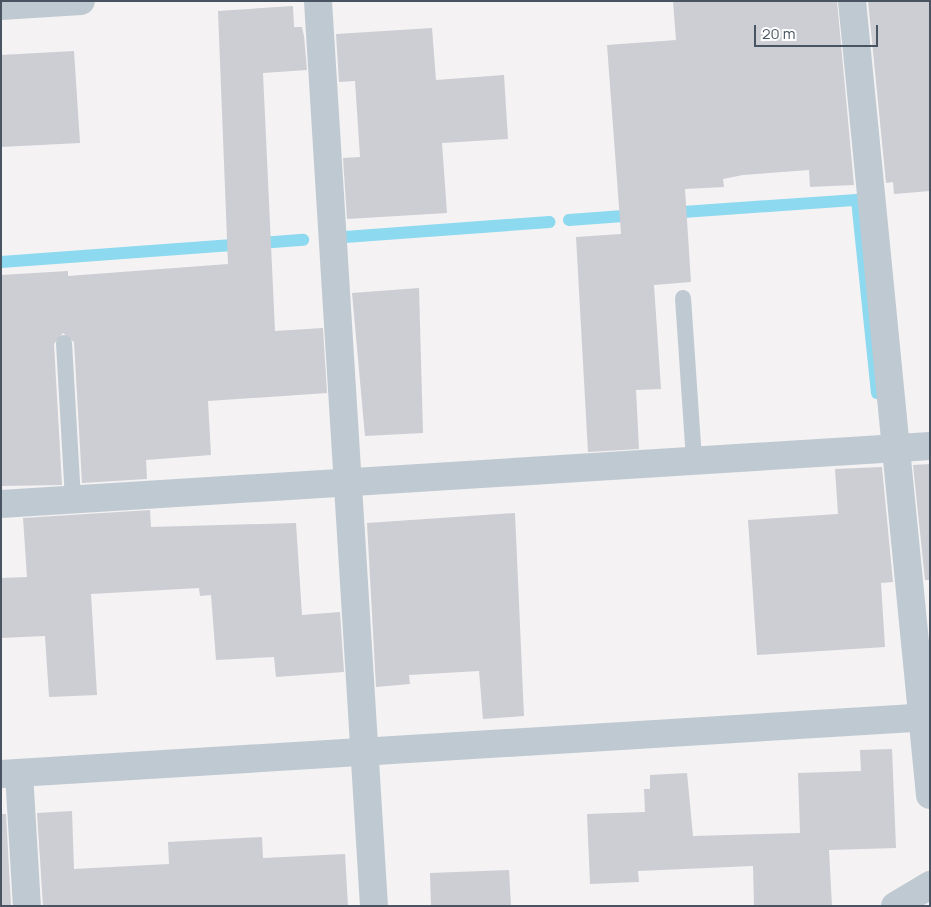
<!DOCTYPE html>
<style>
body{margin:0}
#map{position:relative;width:931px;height:907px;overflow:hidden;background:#f4f2f2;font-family:Manrope,sans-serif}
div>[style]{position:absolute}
.stream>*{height:12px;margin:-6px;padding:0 6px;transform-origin:6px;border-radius:6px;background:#8cd9f0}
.building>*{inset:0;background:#ccced4}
.service>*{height:16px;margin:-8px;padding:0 8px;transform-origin:8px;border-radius:8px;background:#bfc9d2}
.minor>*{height:28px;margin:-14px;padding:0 14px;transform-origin:14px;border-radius:14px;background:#bfc9d2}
.tertiary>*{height:28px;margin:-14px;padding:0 14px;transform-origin:14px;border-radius:14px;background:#bfc9d2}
span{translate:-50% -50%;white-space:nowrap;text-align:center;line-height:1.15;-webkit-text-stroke:4px #fff;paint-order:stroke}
.frame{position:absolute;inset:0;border:2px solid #485461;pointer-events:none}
.scale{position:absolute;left:754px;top:25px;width:124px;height:22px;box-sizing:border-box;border:2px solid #485461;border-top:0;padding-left:6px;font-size:15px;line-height:18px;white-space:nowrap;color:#485461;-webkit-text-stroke:4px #fff;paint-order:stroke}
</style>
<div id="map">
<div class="stream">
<i style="left:669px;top:213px;width:188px;rotate:-4deg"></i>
<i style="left:857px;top:200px;width:194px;rotate:84.1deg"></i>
<i style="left:569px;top:220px;width:68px;rotate:-4.2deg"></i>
<i style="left:345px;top:237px;width:205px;rotate:-4.2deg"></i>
<i style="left:1px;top:262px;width:303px;rotate:-4.2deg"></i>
</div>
<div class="building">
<i style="clip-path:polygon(673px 1px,837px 1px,854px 185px,810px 187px,809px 170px,743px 175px,723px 179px,724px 187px,685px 189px,691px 282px,654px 285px,661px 389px,636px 390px,639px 449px,588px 452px,576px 237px,621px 234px,607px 45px,676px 40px)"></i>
<i style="clip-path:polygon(868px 1px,930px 1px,930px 191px,894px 194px,893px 182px,886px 183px)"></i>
<i style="clip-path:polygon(293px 6px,294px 27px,302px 27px,304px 36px,307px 70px,263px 73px,275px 331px,323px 328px,327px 393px,208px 401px,211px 455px,146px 460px,147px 479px,82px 483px,74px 342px,63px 333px,54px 344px,62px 485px,1px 486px,1px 275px,68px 271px,68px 276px,228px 264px,218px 11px)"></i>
<i style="clip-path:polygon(432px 28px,436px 80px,504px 75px,508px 139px,442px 143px,447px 213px,347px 219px,343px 158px,360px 157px,355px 81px,339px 82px,336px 34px)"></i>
<i style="clip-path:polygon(74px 51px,80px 143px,1px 147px,1px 55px)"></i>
<i style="clip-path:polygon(419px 288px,423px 433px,365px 436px,352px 293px)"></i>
<i style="clip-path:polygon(930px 464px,930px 580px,925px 580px,913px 465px)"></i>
<i style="clip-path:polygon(882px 467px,893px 582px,881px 583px,885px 647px,757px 655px,748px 520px,838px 514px,835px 469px)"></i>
<i style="clip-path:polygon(150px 510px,151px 527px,296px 523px,302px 615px,340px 612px,344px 672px,276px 677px,274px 657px,216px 660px,211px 595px,200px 596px,199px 588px,91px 594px,97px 695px,49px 697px,45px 636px,1px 638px,1px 578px,27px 577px,23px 518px)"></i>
<i style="clip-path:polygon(515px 513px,524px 716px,483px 719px,479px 671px,409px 675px,410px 684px,376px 687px,367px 523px)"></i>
<i style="clip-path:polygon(892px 749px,896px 848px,829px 850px,832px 906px,754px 906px,753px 866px,638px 871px,639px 882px,590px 884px,587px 814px,645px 812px,644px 789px,650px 789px,650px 775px,687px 773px,693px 836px,800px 833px,798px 773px,861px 771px,860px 750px)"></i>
<i style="clip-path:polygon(72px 811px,74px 869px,169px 864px,168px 842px,262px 837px,263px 858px,345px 854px,348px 906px,43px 906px,37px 813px)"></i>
<i style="clip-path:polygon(1px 814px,6px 814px,11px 906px,1px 906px)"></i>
<i style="clip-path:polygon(509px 870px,511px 906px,431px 906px,430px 873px)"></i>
</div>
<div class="service">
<i style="left:683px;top:298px;width:163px;rotate:86.1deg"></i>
<i style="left:64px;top:343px;width:156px;rotate:86.7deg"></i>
</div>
<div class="minor">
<i style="left:318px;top:1px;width:907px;rotate:86.46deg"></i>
<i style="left:852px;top:1px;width:798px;rotate:84.39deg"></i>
<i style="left:1px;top:6px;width:80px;rotate:-3.6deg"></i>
<i style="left:1px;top:504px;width:931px;rotate:-3.57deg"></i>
<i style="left:19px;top:773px;width:133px;rotate:86.6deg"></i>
<i style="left:895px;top:906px;width:41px;rotate:-31deg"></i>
</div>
<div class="tertiary">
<i style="left:1px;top:774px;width:931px;rotate:-3.51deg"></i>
</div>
<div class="frame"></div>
<div class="scale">20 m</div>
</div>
